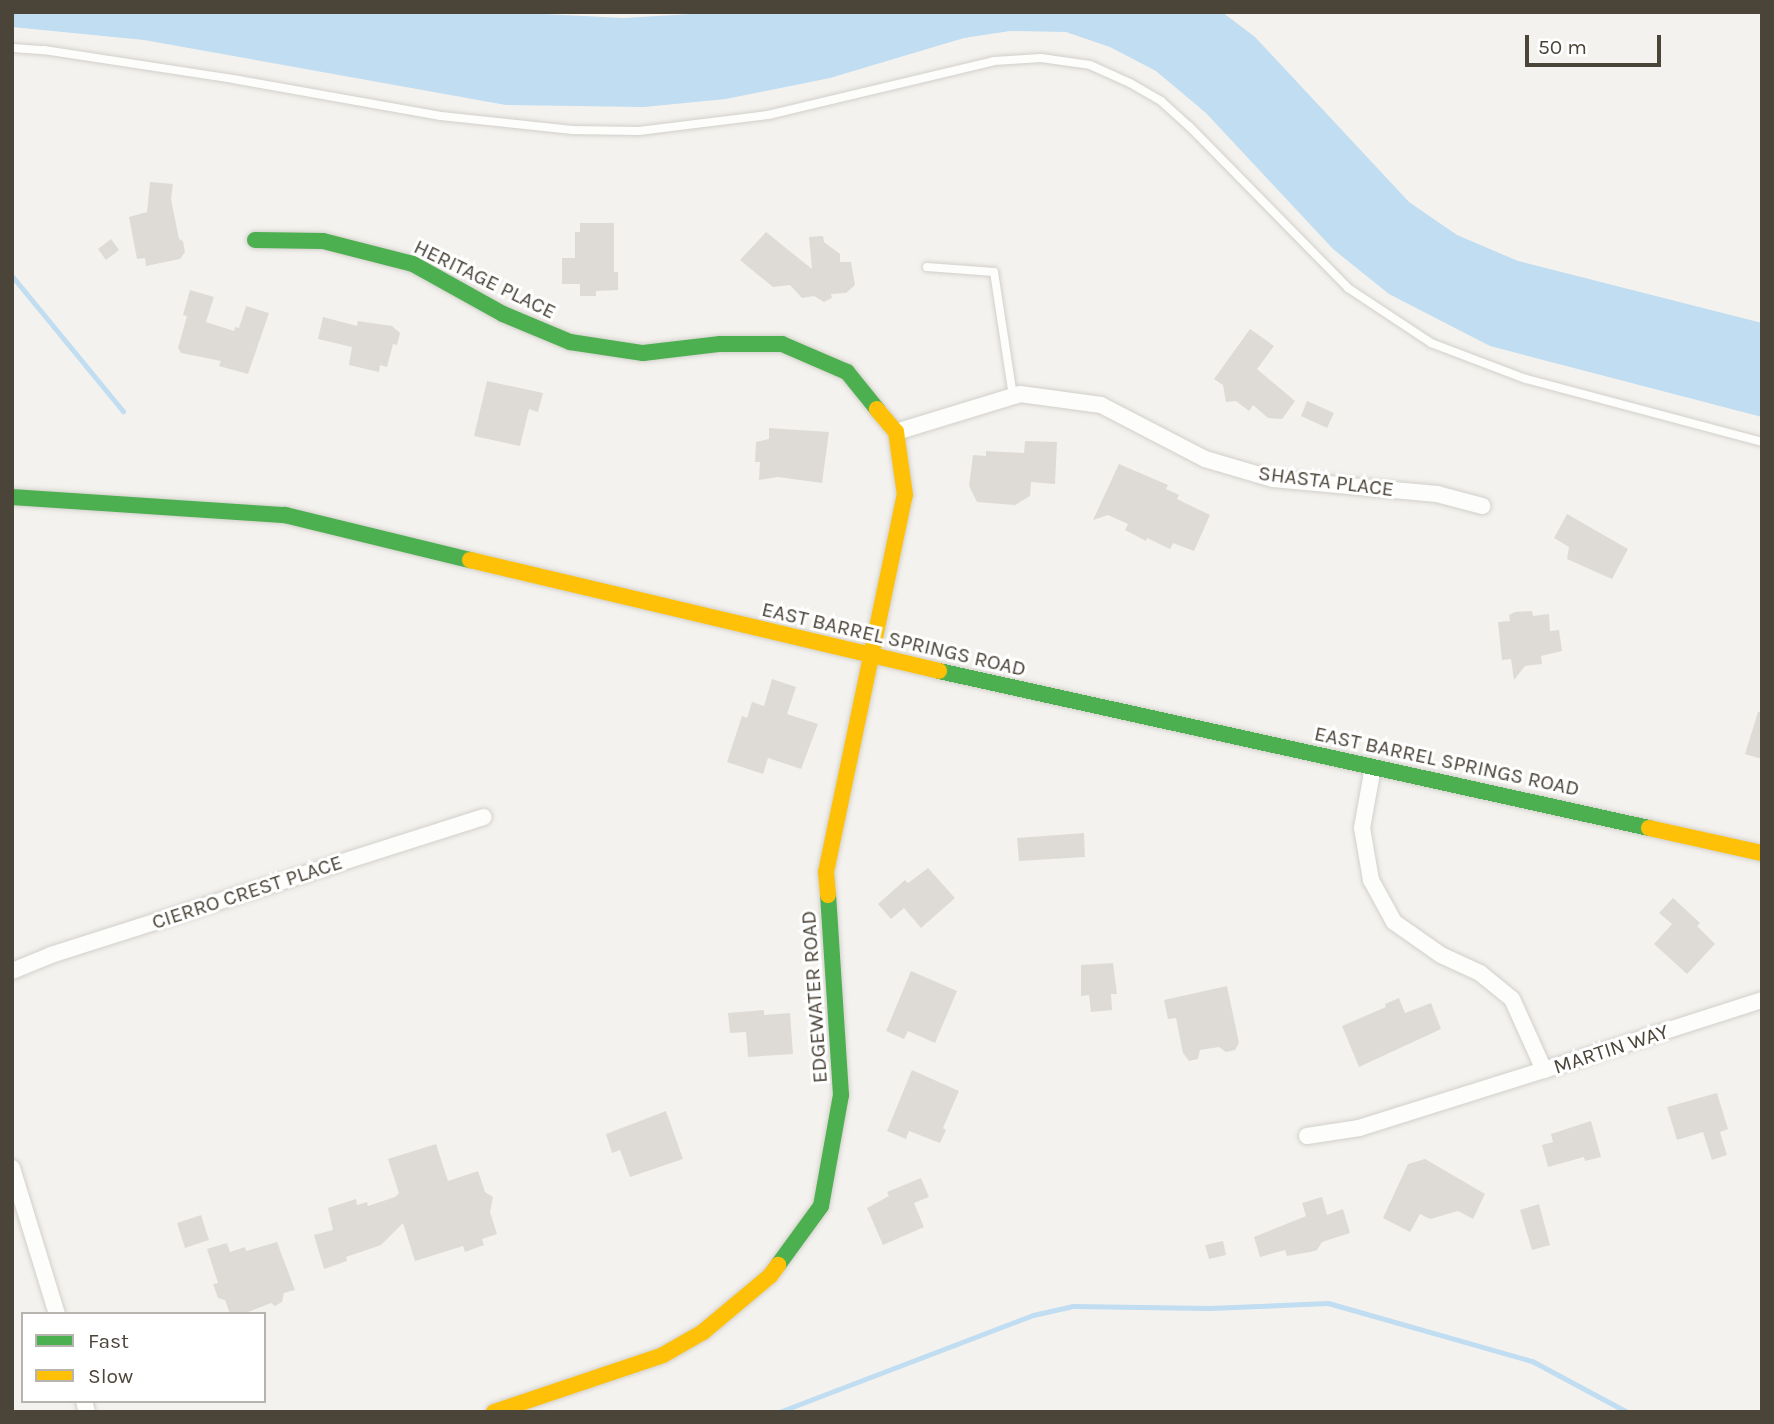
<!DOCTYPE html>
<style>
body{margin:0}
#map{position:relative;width:1774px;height:1424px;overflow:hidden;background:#f4f2ee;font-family:Karla,sans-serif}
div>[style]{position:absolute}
.water>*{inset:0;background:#c0ddf1}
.stream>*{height:5px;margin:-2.5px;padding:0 2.5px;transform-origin:2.5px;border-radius:2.5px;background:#c0ddf1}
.building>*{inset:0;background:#dedbd6}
.roads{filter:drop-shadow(0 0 2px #d2d0cb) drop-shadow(0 0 2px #d2d0cb)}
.lane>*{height:8px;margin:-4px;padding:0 4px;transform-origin:4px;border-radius:4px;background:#fdfdfc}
.street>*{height:16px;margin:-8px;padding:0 8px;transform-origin:8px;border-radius:8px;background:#fdfdfc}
.fast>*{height:16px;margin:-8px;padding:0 8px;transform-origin:8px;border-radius:8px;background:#4caf50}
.slow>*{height:16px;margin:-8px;padding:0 8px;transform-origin:8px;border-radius:8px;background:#ffc107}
span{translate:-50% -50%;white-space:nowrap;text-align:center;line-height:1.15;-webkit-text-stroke:6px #fff;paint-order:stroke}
.street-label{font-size:21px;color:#4b4439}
.frame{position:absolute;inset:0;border:14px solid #4b4439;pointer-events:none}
.legend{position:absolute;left:21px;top:1312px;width:245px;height:91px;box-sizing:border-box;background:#fff;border:2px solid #b7b4b0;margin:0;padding:9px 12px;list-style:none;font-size:21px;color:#4b4439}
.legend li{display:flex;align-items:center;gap:14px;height:35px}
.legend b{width:35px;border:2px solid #b7b4b0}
.scale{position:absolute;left:1525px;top:35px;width:136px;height:32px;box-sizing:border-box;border:4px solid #4b4439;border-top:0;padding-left:9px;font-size:21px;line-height:24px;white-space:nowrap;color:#4b4439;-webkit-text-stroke:5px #fff;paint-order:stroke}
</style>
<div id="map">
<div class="water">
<i style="clip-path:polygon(12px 12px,505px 12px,623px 18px,726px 12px,1222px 12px,1255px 37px,1409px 202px,1457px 235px,1518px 261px,1762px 323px,1762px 417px,1490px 346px,1389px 294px,1333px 249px,1206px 113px,1156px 71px,1110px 47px,1066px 32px,1010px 31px,964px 38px,830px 78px,726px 99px,644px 107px,506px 105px,144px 40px,12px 27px)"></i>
</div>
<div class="stream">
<i style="left:12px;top:276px;width:175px;rotate:50.6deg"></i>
<i style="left:779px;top:1412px;width:272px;rotate:-20.9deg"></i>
<i style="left:1033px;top:1315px;width:41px;rotate:-12.7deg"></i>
<i style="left:1073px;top:1306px;width:136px;rotate:0.8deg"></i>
<i style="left:1209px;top:1308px;width:119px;rotate:-2.4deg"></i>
<i style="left:1328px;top:1303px;width:212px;rotate:15.9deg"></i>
<i style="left:1532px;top:1361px;width:108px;rotate:28.2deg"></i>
</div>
<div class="building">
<i style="clip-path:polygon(150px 182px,173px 184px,171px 199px,179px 239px,183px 241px,185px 252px,180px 259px,146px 266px,145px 258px,137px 259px,129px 217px,147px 212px)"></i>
<i style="clip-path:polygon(580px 223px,614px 223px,614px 272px,618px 272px,618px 290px,596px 291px,596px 296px,580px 296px,580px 284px,562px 284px,562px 258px,575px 258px,575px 232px,580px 232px)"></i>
<i style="clip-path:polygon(766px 232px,812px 269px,809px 237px,823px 236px,824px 242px,840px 254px,840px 262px,851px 262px,855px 285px,846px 293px,831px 294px,832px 298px,824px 302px,814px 296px,802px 298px,790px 285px,773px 287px,740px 260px)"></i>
<i style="clip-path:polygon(111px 239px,119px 250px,106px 260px,98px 249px)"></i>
<i style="clip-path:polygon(190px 290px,214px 297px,206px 322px,234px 331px,235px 327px,239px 328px,246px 306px,269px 313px,248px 374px,219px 366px,221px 361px,181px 353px,178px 348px,187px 316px,183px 315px)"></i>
<i style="clip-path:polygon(323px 317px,357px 326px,358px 321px,392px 326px,400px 333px,397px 345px,393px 344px,387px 367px,380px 365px,379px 372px,349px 365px,352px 347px,318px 339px)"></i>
<i style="clip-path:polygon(1250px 329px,1274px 346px,1257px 369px,1295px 401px,1282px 419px,1268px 418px,1253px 405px,1249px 411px,1236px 401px,1226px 402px,1223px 385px,1214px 379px)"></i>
<i style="clip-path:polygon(487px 381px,543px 393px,538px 412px,529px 409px,520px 446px,474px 436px)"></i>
<i style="clip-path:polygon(1307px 401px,1334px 413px,1327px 428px,1301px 416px)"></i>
<i style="clip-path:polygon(769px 428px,829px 432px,822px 483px,778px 477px,759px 480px,760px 462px,755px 462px,756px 442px,769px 439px)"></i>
<i style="clip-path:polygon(1025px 441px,1057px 442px,1055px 484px,1031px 482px,1030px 496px,1015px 505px,977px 502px,969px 486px,973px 455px,986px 456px,986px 451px,1024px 453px)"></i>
<i style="clip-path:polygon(1119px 464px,1168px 485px,1166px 489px,1179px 495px,1177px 499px,1210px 515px,1194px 551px,1173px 543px,1170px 549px,1147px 538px,1146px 541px,1125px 530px,1128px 524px,1108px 515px,1093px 520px)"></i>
<i style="clip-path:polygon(1567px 514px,1628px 549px,1612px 579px,1567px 559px,1569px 547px,1554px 538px)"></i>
<i style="clip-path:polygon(1532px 611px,1533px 616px,1549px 614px,1550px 631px,1559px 630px,1562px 651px,1541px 656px,1542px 664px,1525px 666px,1514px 680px,1511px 659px,1502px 660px,1498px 622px,1510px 621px,1509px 615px,1515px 612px)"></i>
<i style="clip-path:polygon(772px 679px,796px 687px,787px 714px,818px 724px,801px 769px,768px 758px,763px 774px,727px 762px,742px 716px,747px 718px,752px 702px,764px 706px)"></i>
<i style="clip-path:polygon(1758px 712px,1762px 712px,1762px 759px,1745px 754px)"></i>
<i style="clip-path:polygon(1084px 833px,1085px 857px,1019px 861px,1017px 838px)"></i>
<i style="clip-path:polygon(928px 868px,955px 898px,921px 928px,904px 908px,891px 919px,878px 904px,905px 880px,908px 883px)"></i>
<i style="clip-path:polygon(1673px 898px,1700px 923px,1697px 926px,1715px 944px,1687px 974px,1654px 944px,1672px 924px,1659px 913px)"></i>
<i style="clip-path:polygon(1113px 963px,1117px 994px,1111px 994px,1112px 1010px,1091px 1012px,1089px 995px,1081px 996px,1081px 965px)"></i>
<i style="clip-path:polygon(911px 971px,957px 991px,935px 1043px,908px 1031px,904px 1039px,886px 1031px)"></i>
<i style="clip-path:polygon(1227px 986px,1239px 1043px,1235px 1050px,1226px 1052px,1219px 1047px,1200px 1050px,1198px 1059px,1189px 1061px,1183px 1053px,1176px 1018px,1168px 1019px,1164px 1000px)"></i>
<i style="clip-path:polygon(1399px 998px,1405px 1013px,1431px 1003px,1441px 1029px,1359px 1067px,1342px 1026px,1386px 1007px,1385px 1004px)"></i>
<i style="clip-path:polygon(764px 1010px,764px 1015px,790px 1013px,793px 1054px,748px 1057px,746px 1032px,730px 1033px,728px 1013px)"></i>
<i style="clip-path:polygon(912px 1070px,959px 1091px,943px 1128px,946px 1130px,940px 1143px,909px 1131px,906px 1139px,887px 1131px)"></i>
<i style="clip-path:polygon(1717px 1093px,1728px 1129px,1720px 1132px,1727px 1155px,1712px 1160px,1703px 1132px,1677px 1140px,1667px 1107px)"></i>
<i style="clip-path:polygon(666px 1111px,683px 1159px,630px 1177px,620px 1150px,612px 1153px,606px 1134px)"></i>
<i style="clip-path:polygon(1591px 1121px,1601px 1157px,1585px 1161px,1584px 1157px,1548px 1167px,1542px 1145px,1553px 1142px,1551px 1134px)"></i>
<i style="clip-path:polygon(436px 1144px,448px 1181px,478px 1171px,485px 1192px,493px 1197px,490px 1212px,497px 1234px,482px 1239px,484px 1245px,465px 1252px,463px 1246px,415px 1261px,403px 1223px,381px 1245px,346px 1257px,347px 1261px,324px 1269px,314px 1235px,333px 1230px,328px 1208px,356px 1199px,357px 1205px,367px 1202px,368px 1206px,395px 1197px,399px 1193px,388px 1159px)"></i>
<i style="clip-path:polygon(1425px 1159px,1485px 1194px,1473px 1219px,1458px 1211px,1430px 1219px,1420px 1214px,1410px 1232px,1383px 1218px,1408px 1164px)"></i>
<i style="clip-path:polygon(921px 1178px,929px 1197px,914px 1203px,924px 1227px,883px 1245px,867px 1208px,889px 1196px,887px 1192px)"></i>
<i style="clip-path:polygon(1322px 1197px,1327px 1215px,1343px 1209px,1350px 1233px,1322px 1242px,1317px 1250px,1310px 1252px,1287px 1256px,1285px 1250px,1260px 1257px,1254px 1237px,1306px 1216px,1302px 1203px)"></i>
<i style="clip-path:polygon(1539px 1204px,1550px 1245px,1532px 1250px,1520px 1210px)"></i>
<i style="clip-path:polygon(201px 1215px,209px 1240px,185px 1248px,177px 1223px)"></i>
<i style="clip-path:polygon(1223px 1241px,1226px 1255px,1209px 1259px,1205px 1245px)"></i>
<i style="clip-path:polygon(277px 1242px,295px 1290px,284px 1293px,282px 1302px,275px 1306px,271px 1303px,243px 1314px,230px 1314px,225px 1300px,218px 1298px,213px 1284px,218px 1283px,207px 1249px,227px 1243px,230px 1252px,245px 1247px,246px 1251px)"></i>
</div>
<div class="roads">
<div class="lane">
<i style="left:12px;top:48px;width:32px;rotate:4deg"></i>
<i style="left:44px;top:50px;width:191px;rotate:8.7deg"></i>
<i style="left:233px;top:79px;width:211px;rotate:10.1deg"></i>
<i style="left:441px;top:116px;width:132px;rotate:6.1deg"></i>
<i style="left:572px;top:130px;width:67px;rotate:0.9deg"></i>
<i style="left:639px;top:131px;width:130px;rotate:-7.1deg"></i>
<i style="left:768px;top:115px;width:232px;rotate:-13.4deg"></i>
<i style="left:994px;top:61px;width:47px;rotate:-3.7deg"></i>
<i style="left:1041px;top:58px;width:49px;rotate:8.1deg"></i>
<i style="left:1090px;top:65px;width:44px;rotate:24.2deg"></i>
<i style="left:1130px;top:83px;width:36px;rotate:30deg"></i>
<i style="left:1161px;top:101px;width:38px;rotate:42deg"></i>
<i style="left:1189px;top:126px;width:227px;rotate:45.5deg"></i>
<i style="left:1348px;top:288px;width:100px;rotate:33.5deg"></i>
<i style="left:1431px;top:343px;width:102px;rotate:20.8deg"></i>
<i style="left:1526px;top:379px;width:244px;rotate:14.9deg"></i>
<i style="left:927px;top:267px;width:67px;rotate:4.3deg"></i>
<i style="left:994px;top:272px;width:125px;rotate:81.3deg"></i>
</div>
<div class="street">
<i style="left:896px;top:432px;width:130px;rotate:-17deg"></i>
<i style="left:1020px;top:394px;width:82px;rotate:7.7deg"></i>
<i style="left:1101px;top:405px;width:117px;rotate:27.4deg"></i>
<i style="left:1205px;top:459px;width:71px;rotate:16.4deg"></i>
<i style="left:1273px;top:479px;width:165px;rotate:5.2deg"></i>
<i style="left:1437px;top:494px;width:47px;rotate:14.9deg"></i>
<i style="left:1373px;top:767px;width:62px;rotate:100.2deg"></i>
<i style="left:1362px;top:828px;width:53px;rotate:80.2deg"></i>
<i style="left:1371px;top:880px;width:48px;rotate:61.3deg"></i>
<i style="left:1394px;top:922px;width:57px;rotate:35.1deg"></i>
<i style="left:1441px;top:955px;width:43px;rotate:24.8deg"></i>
<i style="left:1480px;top:973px;width:41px;rotate:39.1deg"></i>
<i style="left:1512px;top:999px;width:78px;rotate:65.7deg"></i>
<i style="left:1544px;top:1070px;width:229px;rotate:-17.8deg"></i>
<i style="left:12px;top:971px;width:42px;rotate:-22.3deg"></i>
<i style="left:51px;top:955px;width:454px;rotate:-17.7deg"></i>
<i style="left:1307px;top:1136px;width:53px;rotate:-8.7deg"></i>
<i style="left:1359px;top:1128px;width:194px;rotate:-17.4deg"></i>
<i style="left:12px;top:1168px;width:153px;rotate:72.9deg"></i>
<i style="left:84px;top:1401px;width:11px;rotate:75deg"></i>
</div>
<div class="fast">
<i style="left:255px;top:240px;width:68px;rotate:0.8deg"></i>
<i style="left:323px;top:241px;width:93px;rotate:14.3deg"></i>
<i style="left:413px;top:264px;width:103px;rotate:29.1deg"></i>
<i style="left:503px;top:314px;width:73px;rotate:22.7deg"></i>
<i style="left:570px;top:342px;width:74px;rotate:8.6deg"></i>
<i style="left:643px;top:353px;width:78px;rotate:-6.7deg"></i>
<i style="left:720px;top:344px;width:62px"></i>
<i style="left:782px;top:344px;width:71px;rotate:23.3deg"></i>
<i style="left:847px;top:372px;width:48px;rotate:51deg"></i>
<i style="left:12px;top:497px;width:274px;rotate:3.8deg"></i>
<i style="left:285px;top:515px;width:190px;rotate:13.7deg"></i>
<i style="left:939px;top:671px;width:727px;rotate:12.47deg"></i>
<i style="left:778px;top:1265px;width:73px;rotate:-53.9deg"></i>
<i style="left:821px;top:1206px;width:113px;rotate:-79.8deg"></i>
<i style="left:841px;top:1095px;width:200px;rotate:-93.7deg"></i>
</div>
<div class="slow">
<i style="left:470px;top:560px;width:482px;rotate:13.3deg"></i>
<i style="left:1649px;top:828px;width:116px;rotate:12.5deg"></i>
<i style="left:828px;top:895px;width:23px;rotate:-95deg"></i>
<i style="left:826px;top:872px;width:385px;rotate:-78.2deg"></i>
<i style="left:905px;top:495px;width:64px;rotate:-98.1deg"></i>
<i style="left:896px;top:432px;width:30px;rotate:-130deg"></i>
<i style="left:494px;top:1412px;width:178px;rotate:-18.6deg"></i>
<i style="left:663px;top:1355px;width:46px;rotate:-29.9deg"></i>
<i style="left:703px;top:1332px;width:87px;rotate:-39.9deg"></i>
<i style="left:770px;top:1276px;width:14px;rotate:-54deg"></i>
</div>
</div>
<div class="street-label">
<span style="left:485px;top:279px;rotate:26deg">HERITAGE PLACE</span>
<span style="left:1326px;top:481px;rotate:7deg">SHASTA PLACE</span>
<span style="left:894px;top:639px;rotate:13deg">EAST BARREL SPRINGS ROAD</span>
<span style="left:1447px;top:761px;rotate:12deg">EAST BARREL SPRINGS ROAD</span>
<span style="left:247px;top:892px;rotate:-18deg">CIERRO CREST PLACE</span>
<span style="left:814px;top:997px;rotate:-94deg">EDGEWATER ROAD</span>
<span style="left:1611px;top:1049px;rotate:-18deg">MARTIN WAY</span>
</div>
<div class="frame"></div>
<ul class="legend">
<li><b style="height:9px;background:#4caf50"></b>Fast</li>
<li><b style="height:9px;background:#ffc107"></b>Slow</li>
</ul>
<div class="scale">50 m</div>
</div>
